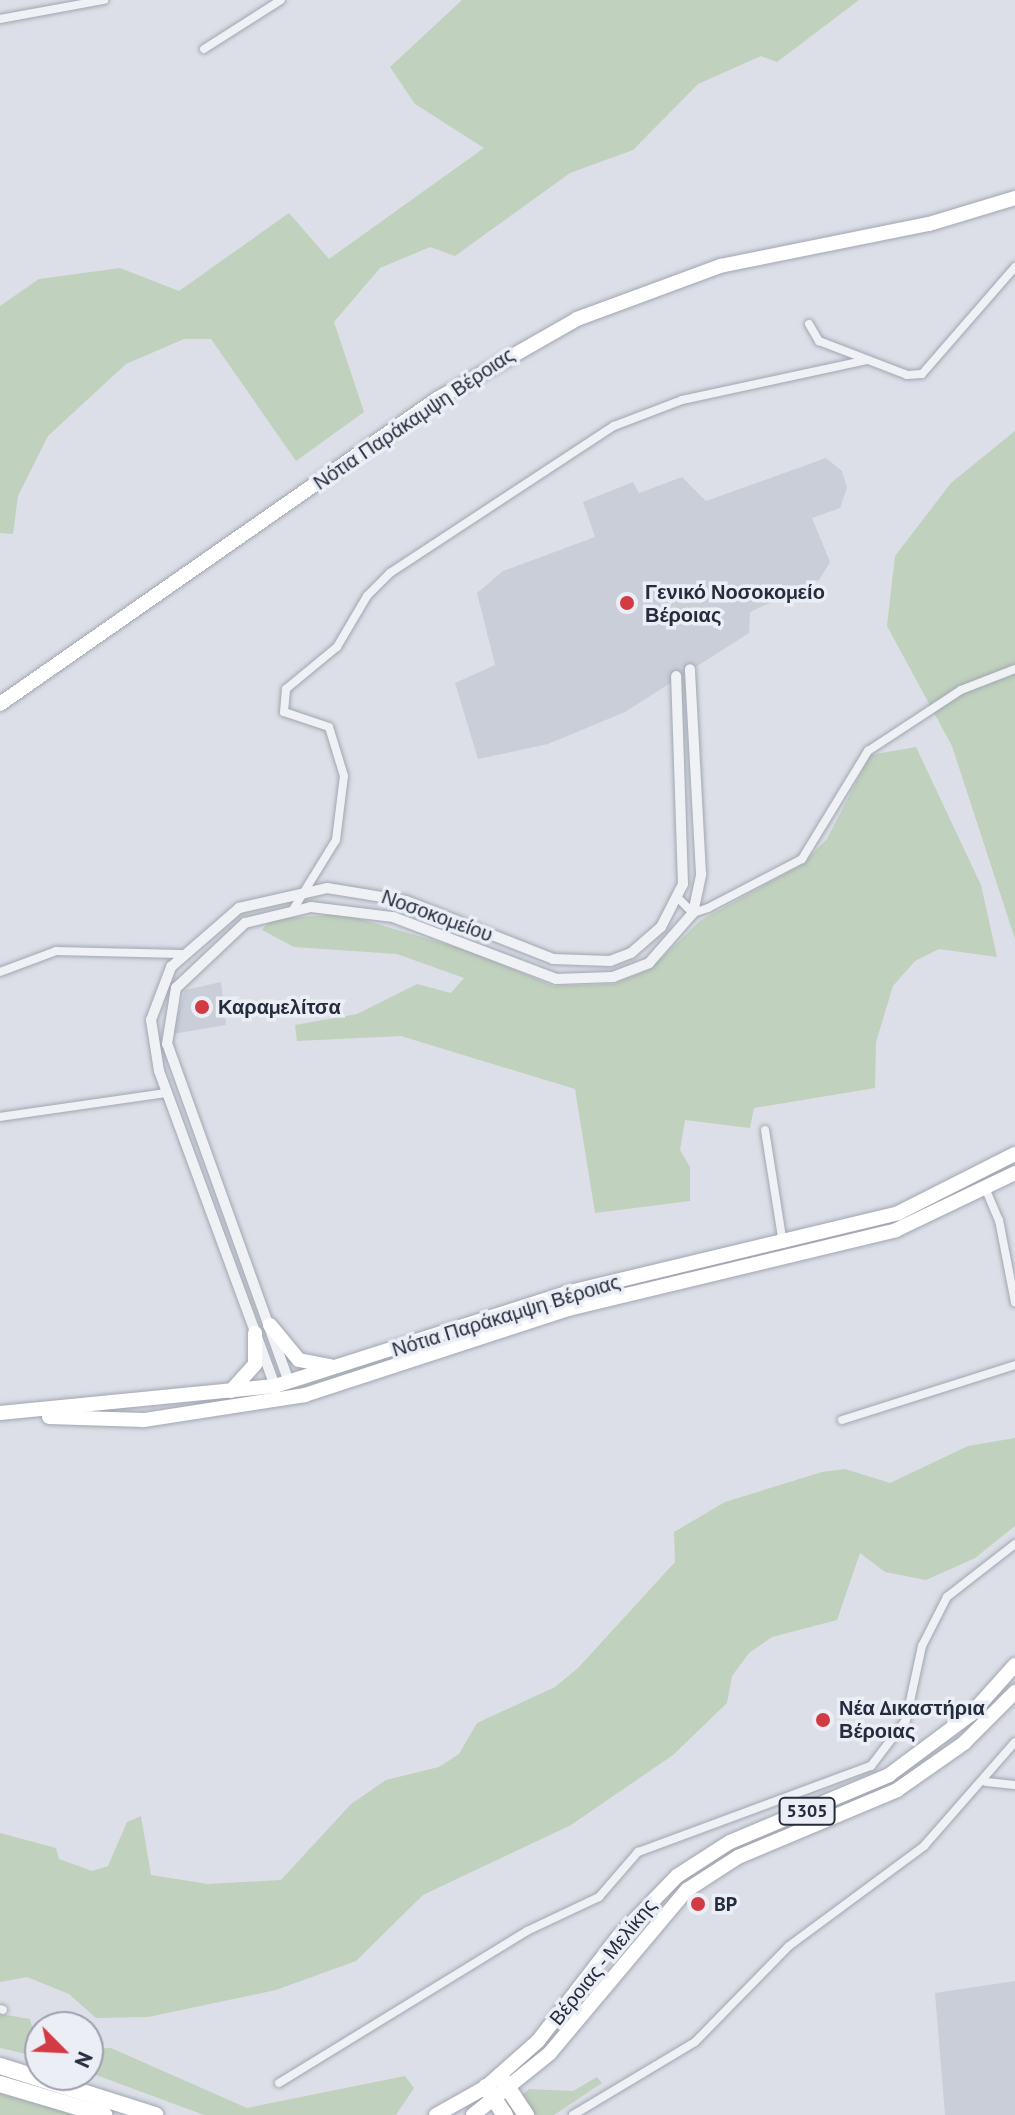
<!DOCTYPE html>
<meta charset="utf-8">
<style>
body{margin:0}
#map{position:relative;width:1015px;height:2115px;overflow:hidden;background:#dcdfe7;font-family:"PT Sans",sans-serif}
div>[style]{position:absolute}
.built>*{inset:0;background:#caced9}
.green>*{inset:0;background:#c0d1bd}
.roads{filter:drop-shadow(0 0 2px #a1a6b1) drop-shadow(0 0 2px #a1a6b1)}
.minor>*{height:8px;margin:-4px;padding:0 4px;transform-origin:4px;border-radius:4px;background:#eff1f5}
.tertiary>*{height:10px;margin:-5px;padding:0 5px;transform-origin:5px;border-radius:5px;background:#eff1f5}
.primary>*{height:14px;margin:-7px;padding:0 7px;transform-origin:7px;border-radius:7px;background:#fff}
.motorway>*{height:16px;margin:-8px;padding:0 8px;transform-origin:8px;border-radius:8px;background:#fff}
.dots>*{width:22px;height:22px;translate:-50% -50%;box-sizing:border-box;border:4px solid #ebeef5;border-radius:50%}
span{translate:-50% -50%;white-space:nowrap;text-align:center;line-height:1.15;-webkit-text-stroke:7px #ebeef5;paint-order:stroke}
.shield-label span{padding:2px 6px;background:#ebeef5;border:2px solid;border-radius:6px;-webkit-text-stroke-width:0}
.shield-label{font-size:18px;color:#252c3e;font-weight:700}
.street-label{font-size:20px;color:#252c3e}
.poi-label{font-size:20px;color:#252c3e;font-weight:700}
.left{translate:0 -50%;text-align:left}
.north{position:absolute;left:24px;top:2011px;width:80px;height:80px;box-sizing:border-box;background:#ebeef5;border:2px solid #9ca0ac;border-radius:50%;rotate:114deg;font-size:22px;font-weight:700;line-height:32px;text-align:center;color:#252c3e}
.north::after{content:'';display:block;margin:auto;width:28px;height:36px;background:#d23b44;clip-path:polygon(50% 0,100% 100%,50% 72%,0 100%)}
</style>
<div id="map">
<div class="built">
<i style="clip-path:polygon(826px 458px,842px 471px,847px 488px,840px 508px,812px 518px,830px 562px,819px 580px,750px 612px,749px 633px,625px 712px,548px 744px,478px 759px,455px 683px,495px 665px,477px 593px,503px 571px,595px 537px,583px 502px,633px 482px,639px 493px,682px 477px,706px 501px)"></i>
<i style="clip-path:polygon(221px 982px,226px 1025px,173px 1034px,185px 990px)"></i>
<i style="clip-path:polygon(1015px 1981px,1015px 2115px,945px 2115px,935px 1993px)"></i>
</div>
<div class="green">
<i style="clip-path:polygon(462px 0,859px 0,777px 62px,761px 56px,698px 84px,633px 150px,570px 173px,455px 256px,430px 247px,380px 268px,334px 322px,364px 412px,296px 461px,211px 339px,184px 339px,126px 364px,48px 436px,18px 496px,13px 534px,0 533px,0 306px,39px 279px,120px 268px,179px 291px,289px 213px,329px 259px,484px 148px,415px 104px,390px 67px)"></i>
<i style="clip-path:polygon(1015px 431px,1015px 939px,952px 746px,887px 626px,895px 556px,951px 483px)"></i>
<i style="clip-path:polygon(916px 747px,981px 885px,997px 957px,939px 949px,915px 961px,893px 986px,876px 1042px,875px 1088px,754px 1108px,750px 1128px,685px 1120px,680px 1150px,690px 1167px,690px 1201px,595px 1213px,575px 1089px,401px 1036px,297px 1041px,295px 1025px,357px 1014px,417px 984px,451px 993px,464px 978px,397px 954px,294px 947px,262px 930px,271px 919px,343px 914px,473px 952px,553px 986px,614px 984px,650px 969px,701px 920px,801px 865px,827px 839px,870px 755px)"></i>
<i style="clip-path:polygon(1015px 1438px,1015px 1526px,975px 1558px,926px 1580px,885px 1572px,860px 1553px,837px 1620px,772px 1637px,749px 1653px,732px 1676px,727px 1703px,673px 1755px,571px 1825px,423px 1895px,356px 1961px,276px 1990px,148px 2017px,96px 2018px,69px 1994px,27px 1977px,0 1982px,0 1833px,56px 1848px,59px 1859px,92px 1871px,108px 1866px,127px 1822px,141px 1816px,151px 1875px,208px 1884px,281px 1880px,351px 1804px,386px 1780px,439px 1767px,459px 1754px,477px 1723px,555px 1687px,578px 1668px,675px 1562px,674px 1532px,725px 1502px,822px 1472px,845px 1469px,890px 1483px,968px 1446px)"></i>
<i style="clip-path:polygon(0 2014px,30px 2019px,40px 2057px,0 2048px)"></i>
<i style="clip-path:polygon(111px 2048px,247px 2108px,405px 2076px,414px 2088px,396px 2115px,204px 2115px,88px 2072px,88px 2049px)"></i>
<i style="clip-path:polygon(597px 2077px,602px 2083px,554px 2115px,530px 2115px,521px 2096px,529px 2089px,573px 2091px)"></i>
<i style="clip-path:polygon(0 2093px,51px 2107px,74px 2115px,0 2115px)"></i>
</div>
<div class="roads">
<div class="minor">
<i style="left:0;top:19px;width:106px;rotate:-10.4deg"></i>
<i style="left:204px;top:49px;width:91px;rotate:-32.5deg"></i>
<i style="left:809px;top:324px;width:20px;rotate:60deg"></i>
<i style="left:819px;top:341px;width:94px;rotate:21.1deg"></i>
<i style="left:907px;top:375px;width:15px;rotate:-4deg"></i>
<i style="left:922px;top:374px;width:142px;rotate:-49deg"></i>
<i style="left:679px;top:899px;width:20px;rotate:45deg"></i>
<i style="left:693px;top:913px;width:16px;rotate:-18deg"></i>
<i style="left:708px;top:908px;width:106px;rotate:-27.5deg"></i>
<i style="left:802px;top:859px;width:127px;rotate:-58.6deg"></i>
<i style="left:868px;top:751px;width:111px;rotate:-33.3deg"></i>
<i style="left:961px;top:690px;width:58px;rotate:-21.3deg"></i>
<i style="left:294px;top:908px;width:80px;rotate:-58.3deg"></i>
<i style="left:336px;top:840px;width:64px;rotate:-82.9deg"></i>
<i style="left:344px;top:776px;width:51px;rotate:-107deg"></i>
<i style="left:329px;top:727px;width:47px;rotate:-161.6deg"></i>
<i style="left:284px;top:712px;width:23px;rotate:-85deg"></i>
<i style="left:286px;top:689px;width:66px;rotate:-39.5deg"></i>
<i style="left:337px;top:647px;width:59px;rotate:-59.5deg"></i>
<i style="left:367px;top:596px;width:33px;rotate:-45deg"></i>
<i style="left:390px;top:573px;width:268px;rotate:-33.3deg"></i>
<i style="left:614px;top:426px;width:73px;rotate:-20.9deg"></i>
<i style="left:682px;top:400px;width:189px;rotate:-12.2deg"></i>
<i style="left:0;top:972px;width:60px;rotate:-20.6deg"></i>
<i style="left:56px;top:951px;width:125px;rotate:1.4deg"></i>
<i style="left:0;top:1117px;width:169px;rotate:-8.2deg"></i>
<i style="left:765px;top:1130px;width:115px;rotate:81deg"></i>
<i style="left:986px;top:1190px;width:33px;rotate:67deg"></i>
<i style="left:999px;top:1220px;width:84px;rotate:79deg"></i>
<i style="left:842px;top:1420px;width:182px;rotate:-17.6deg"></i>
<i style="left:986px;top:1782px;width:29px;rotate:6deg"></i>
<i style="left:0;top:2009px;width:3px;rotate:18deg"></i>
<i style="left:279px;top:2083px;width:291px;rotate:-31.5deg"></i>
<i style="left:527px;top:1931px;width:80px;rotate:-25.3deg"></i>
<i style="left:599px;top:1897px;width:60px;rotate:-49.1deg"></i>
<i style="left:638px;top:1852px;width:248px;rotate:-20.3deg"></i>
<i style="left:871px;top:1766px;width:58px;rotate:-52.7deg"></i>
<i style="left:906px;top:1720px;width:76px;rotate:-77.8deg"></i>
<i style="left:922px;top:1646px;width:55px;rotate:-63deg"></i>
<i style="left:947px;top:1597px;width:86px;rotate:-37.9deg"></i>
<i style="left:573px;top:2115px;width:142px;rotate:-30.9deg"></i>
<i style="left:695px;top:2042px;width:134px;rotate:-45.6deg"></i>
<i style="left:789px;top:1946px;width:168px;rotate:-36.5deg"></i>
<i style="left:924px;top:1846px;width:138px;rotate:-48.8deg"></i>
</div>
<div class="tertiary">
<i style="left:289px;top:1382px;width:359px;rotate:-109.8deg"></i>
<i style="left:167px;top:1044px;width:57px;rotate:-80.9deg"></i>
<i style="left:176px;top:988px;width:95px;rotate:-43.3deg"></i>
<i style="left:245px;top:923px;width:68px;rotate:-13.6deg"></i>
<i style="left:311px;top:907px;width:83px;rotate:7deg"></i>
<i style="left:393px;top:917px;width:174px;rotate:20.8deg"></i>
<i style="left:556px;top:979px;width:57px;rotate:-2deg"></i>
<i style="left:613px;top:977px;width:39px;rotate:-21deg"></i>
<i style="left:649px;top:963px;width:67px;rotate:-48.7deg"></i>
<i style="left:693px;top:913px;width:40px;rotate:-78deg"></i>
<i style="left:701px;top:874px;width:205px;rotate:-93.1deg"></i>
<i style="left:275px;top:1386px;width:336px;rotate:-110.2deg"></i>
<i style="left:159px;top:1071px;width:52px;rotate:-98.9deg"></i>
<i style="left:151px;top:1020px;width:57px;rotate:-69.3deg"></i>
<i style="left:171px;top:967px;width:90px;rotate:-40.9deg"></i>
<i style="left:239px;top:908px;width:90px;rotate:-12.8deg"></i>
<i style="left:327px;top:888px;width:80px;rotate:9.3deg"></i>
<i style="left:406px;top:901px;width:158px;rotate:21.5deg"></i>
<i style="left:553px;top:959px;width:57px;rotate:2deg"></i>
<i style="left:610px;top:961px;width:22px;rotate:-21deg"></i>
<i style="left:631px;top:953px;width:40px;rotate:-41deg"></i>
<i style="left:661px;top:927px;width:48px;rotate:-62.9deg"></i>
<i style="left:683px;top:884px;width:208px;rotate:-91.9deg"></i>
</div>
<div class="primary">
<i style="left:0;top:704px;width:533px;rotate:-34.91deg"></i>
<i style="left:437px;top:399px;width:161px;rotate:-29.7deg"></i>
<i style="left:577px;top:319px;width:153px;rotate:-20.3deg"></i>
<i style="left:720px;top:266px;width:213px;rotate:-11.4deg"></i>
<i style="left:929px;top:224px;width:90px;rotate:-16.8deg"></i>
<i style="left:270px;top:1325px;width:45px;rotate:50.4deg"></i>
<i style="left:299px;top:1360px;width:33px;rotate:11deg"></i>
<i style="left:231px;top:1391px;width:36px;rotate:-48deg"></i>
<i style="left:255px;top:1364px;width:31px;rotate:-90deg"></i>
<i style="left:0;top:1413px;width:276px;rotate:-5.6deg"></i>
<i style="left:275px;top:1386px;width:305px;rotate:-17.7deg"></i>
<i style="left:566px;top:1293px;width:342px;rotate:-13.5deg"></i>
<i style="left:898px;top:1213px;width:131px;rotate:-26.8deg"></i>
<i style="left:49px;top:1417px;width:95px;rotate:1.8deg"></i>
<i style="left:144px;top:1420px;width:163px;rotate:-8.8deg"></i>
<i style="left:305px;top:1395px;width:277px;rotate:-18.1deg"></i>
<i style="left:568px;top:1309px;width:337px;rotate:-13.5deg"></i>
<i style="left:896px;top:1230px;width:132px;rotate:-25.6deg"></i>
<i style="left:436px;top:2115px;width:57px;rotate:-29.2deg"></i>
<i style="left:486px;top:2087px;width:69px;rotate:-41.5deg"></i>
<i style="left:538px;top:2041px;width:133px;rotate:-52.4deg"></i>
<i style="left:619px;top:1936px;width:83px;rotate:-46deg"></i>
<i style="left:677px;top:1876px;width:63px;rotate:-32.7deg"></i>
<i style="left:730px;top:1842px;width:173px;rotate:-22.8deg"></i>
<i style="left:889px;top:1775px;width:102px;rotate:-36.6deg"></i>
<i style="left:971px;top:1714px;width:66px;rotate:-48.1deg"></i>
<i style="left:473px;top:2115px;width:99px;rotate:-38.8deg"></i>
<i style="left:550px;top:2053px;width:213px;rotate:-50deg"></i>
<i style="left:687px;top:1890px;width:61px;rotate:-32.9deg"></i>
<i style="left:738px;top:1857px;width:173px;rotate:-22.8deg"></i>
<i style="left:897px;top:1790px;width:82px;rotate:-35deg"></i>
<i style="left:964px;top:1743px;width:72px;rotate:-45deg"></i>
</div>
<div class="motorway">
<i style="left:0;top:2066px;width:163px;rotate:17.5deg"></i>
<i style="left:500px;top:2076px;width:47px;rotate:56.3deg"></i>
<i style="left:0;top:2084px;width:109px;rotate:16.6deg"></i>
<i style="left:486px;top:2087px;width:34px;rotate:56deg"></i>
</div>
</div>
<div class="dots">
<i style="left:627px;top:603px;background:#d23b44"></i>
<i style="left:202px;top:1007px;background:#d23b44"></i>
<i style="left:823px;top:1720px;background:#d23b44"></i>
<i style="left:698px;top:1904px;background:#d23b44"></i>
</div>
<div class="shield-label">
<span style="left:807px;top:1811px">5305</span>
</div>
<div class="street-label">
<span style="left:414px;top:419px;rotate:-34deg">Νότια Παράκαμψη Βέροιας</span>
<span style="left:437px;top:916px;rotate:20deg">Νοσοκομείου</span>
<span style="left:506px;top:1316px;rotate:-17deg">Νότια Παράκαμψη Βέροιας</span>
<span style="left:603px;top:1962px;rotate:-51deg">Βέροιας - Μελίκης</span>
</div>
<div class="poi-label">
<span class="left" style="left:645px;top:604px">Γενικό Νοσοκομείο<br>Βέροιας</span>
<span class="left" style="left:218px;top:1007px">Καραμελίτσα</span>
<span class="left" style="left:839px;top:1720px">Νέα Δικαστήρια<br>Βέροιας</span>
<span class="left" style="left:714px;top:1904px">BP</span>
</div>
<div class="north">N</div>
</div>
